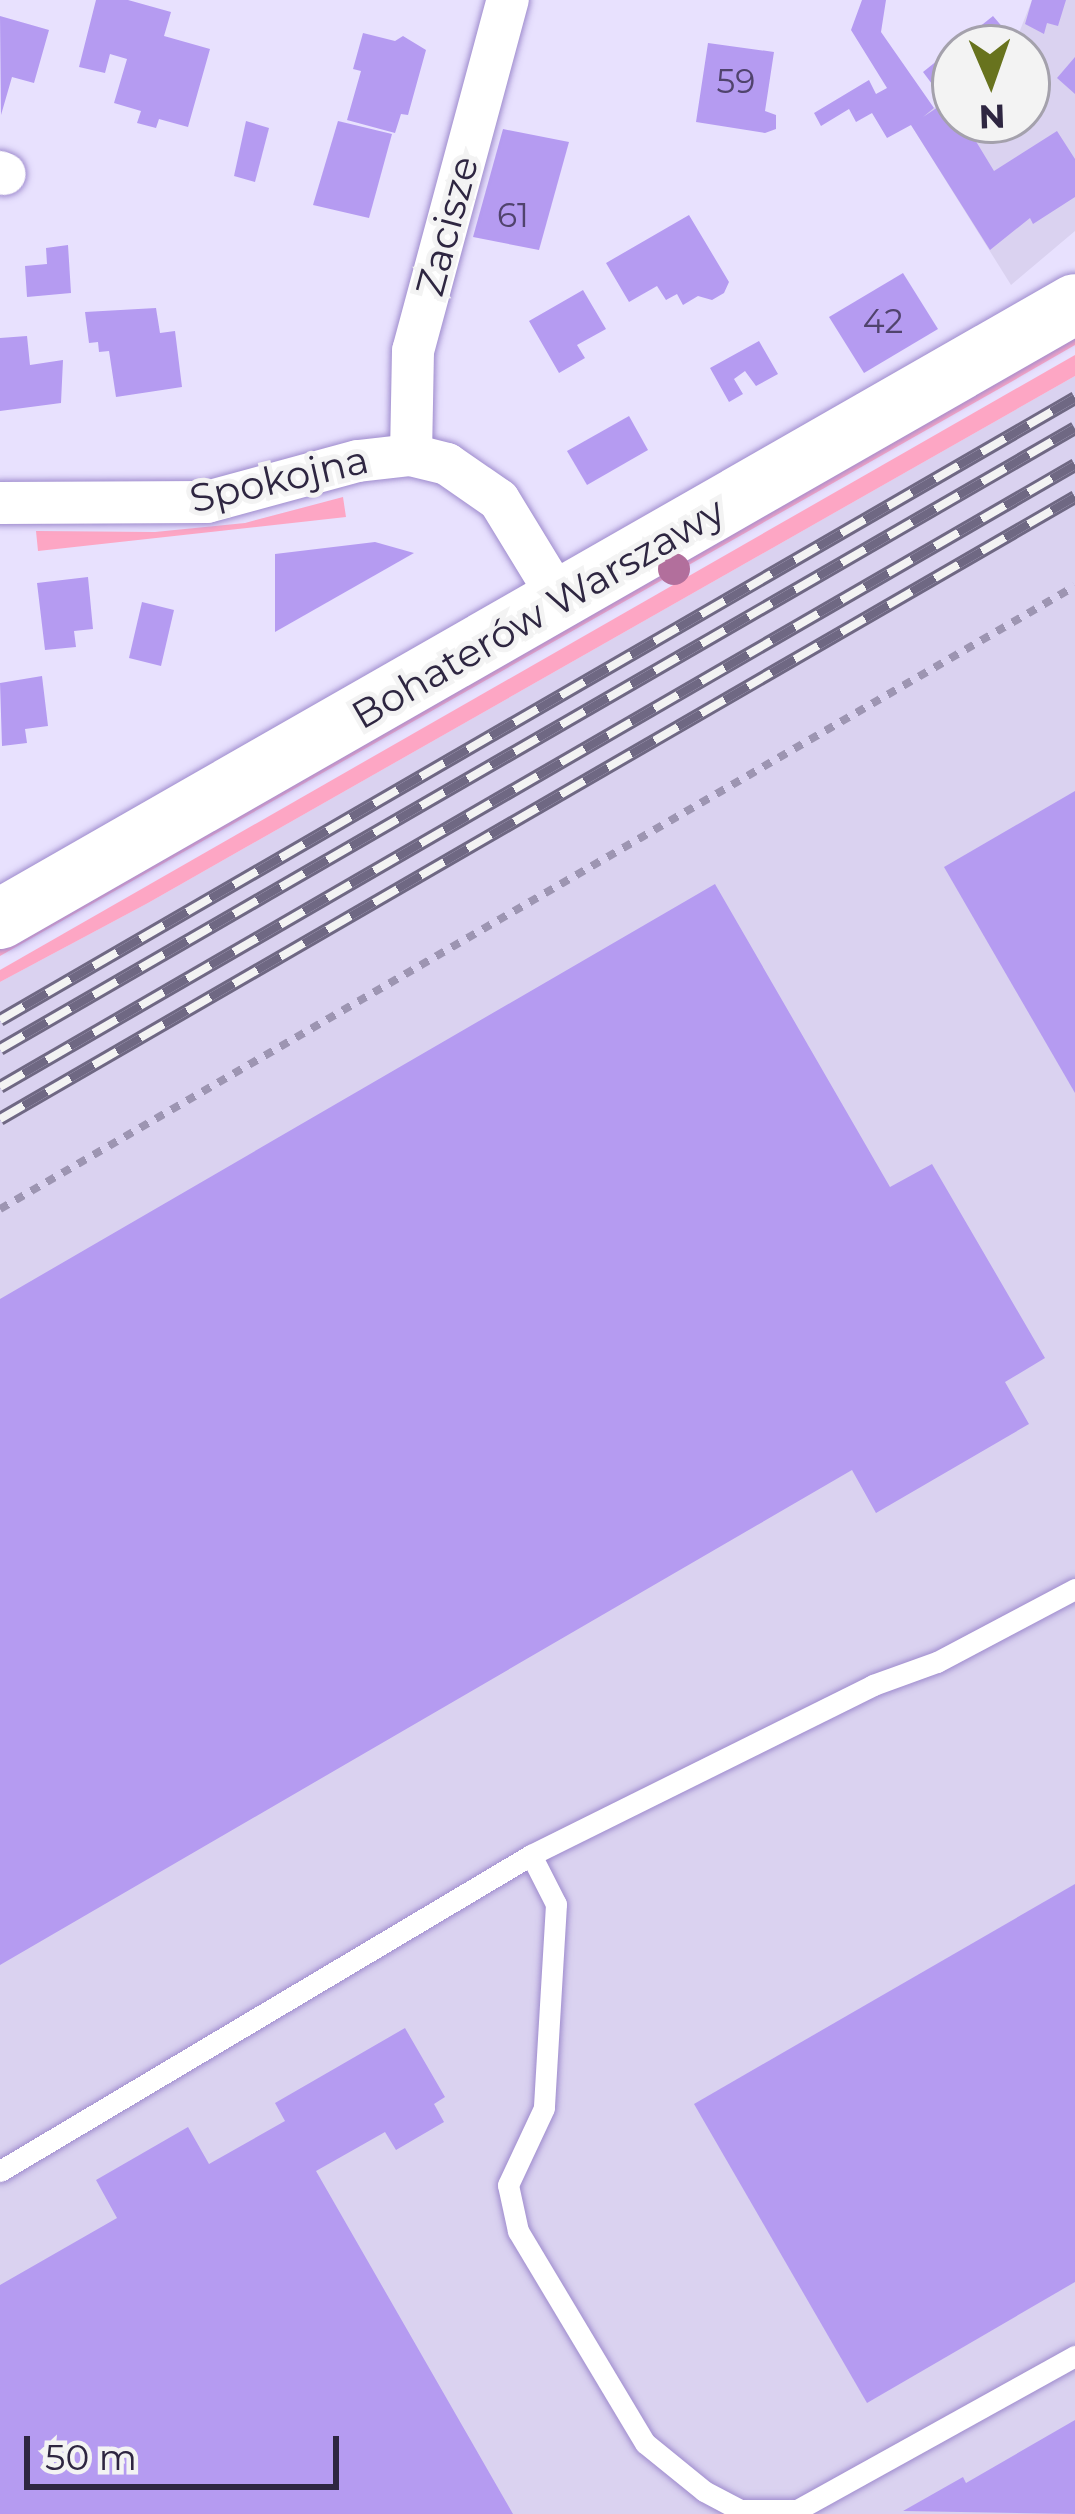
<!DOCTYPE html>
<meta charset="utf-8">
<style>
body{margin:0}
#map{position:relative;width:1075px;height:2514px;overflow:hidden;background:#e8e1fe;font-family:Montserrat,sans-serif}
div>[style]{position:absolute}
.built>*{inset:0;background:#dad2f0}
.green>*{inset:0;background:#fda6c4}
.building>*{inset:0;background:#b59bf1}
.path>*{height:8px;margin-top:-4px;transform-origin:0;background:repeating-linear-gradient(90deg,#9d95b2 0 9px,transparent 0 18px)}
.roads{filter:drop-shadow(0 0 3px #9e8bcd) drop-shadow(0 0 3px #9e8bcd)}
.lane>*{height:21px;margin:-10.5px;padding:0 10.5px;transform-origin:10.5px;border-radius:10.5px;background:#fff}
.street>*{height:42px;margin:-21px;padding:0 21px;transform-origin:21px;border-radius:21px;background:#fff}
.secondary>*{height:60px;margin:-30px;padding:0 30px;transform-origin:30px;border-radius:30px;background:#fff}
.rail>*{height:14px;margin-top:-7px;transform-origin:0;background:repeating-linear-gradient(90deg,#f3f3f3 0 27px,#6f6883 0 54px);box-sizing:border-box;border-block:3px solid #6f6883}
.trees>*{width:32px;height:32px;margin:-16px;border-radius:50%;background:#b26f9c}
span{translate:-50% -50%;white-space:nowrap;text-align:center;line-height:1.15;-webkit-text-stroke:10px #f3f3f3;paint-order:stroke}
.number-label{font-size:33px;color:#50436d}
.number-label span{-webkit-text-stroke-width:0}
.street-label{font-size:39px;color:#2e2641}
.north{position:absolute;left:931px;top:24px;width:120px;height:120px;box-sizing:border-box;background:#f3f3f3;border:3px solid #a4a1ac;border-radius:50%;rotate:178deg;font-size:33px;font-weight:700;line-height:48px;text-align:center;color:#2e2641}
.north::after{content:'';display:block;margin:auto;width:42px;height:54px;background:#68731e;clip-path:polygon(50% 0,100% 100%,50% 72%,0 100%)}
.scale{position:absolute;left:24px;top:2436px;width:315px;height:54px;box-sizing:border-box;border:6px solid #2e2641;border-top:0;padding-left:15px;font-size:36px;line-height:42px;white-space:nowrap;color:#2e2641;-webkit-text-stroke:9px #f3f3f3;paint-order:stroke}
</style>
<div id="map">
<div class="built">
<i style="clip-path:polygon(1032px 0,1075px 0,1075px 231px,1011px 285px,911px 125px,955px 92px,955px 120px,1027px 120px,1027px 48px,1013px 48px)"></i>
<i style="clip-path:polygon(1075px 376px,1075px 2514px,0 2514px,0 982px,148px 903px)"></i>
</div>
<div class="green">
<i style="clip-path:polygon(1075px 327px,1075px 345px,1011px 382px,0 956px,0 941px)"></i>
<i style="clip-path:polygon(1075px 355px,1075px 376px,148px 903px,0 982px,0 970px)"></i>
<i style="clip-path:polygon(343px 497px,346px 517px,38px 551px,36px 531px,155px 532px,245px 523px)"></i>
</div>
<div class="building">
<i style="clip-path:polygon(96px 0,128px 0,171px 12px,164px 36px,210px 49px,188px 127px,159px 119px,156px 128px,137px 123px,141px 111px,114px 103px,127px 59px,110px 54px,105px 73px,79px 67px)"></i>
<i style="clip-path:polygon(862px 0,886px 0,881px 32px,934px 108px,923px 117px,950px 99px,955px 120px,963px 120px,994px 171px,1057px 131px,1075px 159px,1075px 197px,1033px 224px,1030px 218px,990px 250px,911px 125px,887px 138px,872px 113px,856px 122px,849px 109px,821px 126px,814px 113px,869px 80px,876px 94px,887px 88px,851px 30px)"></i>
<i style="clip-path:polygon(1032px 0,1066px 0,1058px 26px,1047px 23px,1044px 34px,1025px 24px)"></i>
<i style="clip-path:polygon(0 16px,49px 30px,34px 83px,12px 77px,1px 115px)"></i>
<i style="clip-path:polygon(993px 16px,1017px 44px,955px 48px,955px 91px,944px 100px,923px 72px)"></i>
<i style="clip-path:polygon(363px 33px,395px 41px,403px 36px,426px 50px,408px 115px,401px 114px,395px 133px,347px 120px,361px 71px,353px 69px)"></i>
<i style="clip-path:polygon(708px 43px,774px 52px,765px 111px,776px 115px,776px 129px,765px 133px,696px 122px)"></i>
<i style="clip-path:polygon(1075px 57px,1075px 94px,1057px 78px)"></i>
<i style="clip-path:polygon(246px 121px,269px 128px,255px 182px,234px 176px)"></i>
<i style="clip-path:polygon(338px 121px,392px 134px,369px 218px,313px 205px)"></i>
<i style="clip-path:polygon(503px 129px,569px 142px,539px 250px,473px 237px)"></i>
<i style="clip-path:polygon(689px 215px,729px 282px,724px 293px,712px 300px,698px 296px,683px 305px,677px 294px,666px 300px,657px 286px,629px 302px,606px 263px)"></i>
<i style="clip-path:polygon(68px 245px,71px 293px,27px 297px,25px 266px,47px 264px,46px 248px)"></i>
<i style="clip-path:polygon(903px 273px,938px 329px,864px 373px,829px 317px)"></i>
<i style="clip-path:polygon(583px 290px,606px 329px,577px 345px,585px 358px,559px 373px,529px 321px)"></i>
<i style="clip-path:polygon(156px 308px,160px 333px,175px 331px,182px 387px,116px 397px,109px 351px,99px 352px,98px 342px,89px 343px,85px 312px)"></i>
<i style="clip-path:polygon(27px 336px,30px 365px,63px 360px,61px 403px,0 411px,0 338px)"></i>
<i style="clip-path:polygon(759px 341px,778px 374px,756px 386px,745px 371px,734px 379px,743px 394px,729px 402px,710px 368px)"></i>
<i style="clip-path:polygon(629px 416px,648px 450px,587px 485px,567px 451px)"></i>
<i style="clip-path:polygon(375px 542px,414px 553px,275px 632px,275px 554px)"></i>
<i style="clip-path:polygon(88px 577px,93px 629px,74px 631px,76px 647px,45px 650px,37px 583px)"></i>
<i style="clip-path:polygon(142px 602px,174px 610px,161px 666px,129px 658px)"></i>
<i style="clip-path:polygon(42px 676px,48px 726px,25px 729px,27px 743px,2px 746px,0 683px)"></i>
<i style="clip-path:polygon(1075px 791px,1075px 1093px,944px 867px)"></i>
<i style="clip-path:polygon(715px 884px,890px 1187px,932px 1164px,1045px 1358px,1005px 1382px,1029px 1424px,876px 1513px,852px 1470px,0 1965px,0 1299px)"></i>
<i style="clip-path:polygon(1075px 1884px,1075px 2282px,867px 2403px,694px 2104px)"></i>
<i style="clip-path:polygon(405px 2028px,445px 2097px,434px 2104px,444px 2122px,396px 2150px,385px 2132px,316px 2171px,513px 2514px,0 2514px,0 2285px,117px 2218px,96px 2180px,188px 2127px,209px 2164px,285px 2121px,275px 2103px)"></i>
<i style="clip-path:polygon(1075px 2420px,1075px 2514px,903px 2511px,963px 2477px,966px 2483px)"></i>
</div>
<div class="path">
<i style="left:0;top:1209px;width:1242px;rotate:-30.09deg"></i>
</div>
<div class="roads">
<div class="lane">
<i style="left:531px;top:1855px;width:55px;rotate:63deg"></i>
<i style="left:556px;top:1904px;width:204px;rotate:93.4deg"></i>
<i style="left:544px;top:2108px;width:85px;rotate:115.1deg"></i>
<i style="left:508px;top:2185px;width:47px;rotate:77.7deg"></i>
<i style="left:518px;top:2231px;width:247px;rotate:59.1deg"></i>
<i style="left:645px;top:2443px;width:76px;rotate:39.1deg"></i>
<i style="left:704px;top:2491px;width:41px;rotate:27.8deg"></i>
<i style="left:740px;top:2510px;width:57px"></i>
<i style="left:797px;top:2510px;width:318px;rotate:-29deg"></i>
<i style="left:0;top:2171px;width:618px;rotate:-30.76deg"></i>
<i style="left:531px;top:1855px;width:382px;rotate:-26.4deg"></i>
<i style="left:873px;top:1685px;width:68px;rotate:-19.8deg"></i>
<i style="left:937px;top:1662px;width:156px;rotate:-27.9deg"></i>
</div>
<div class="street">
<i style="left:0;top:172px;width:5px;rotate:22deg"></i>
<i style="left:411px;top:455px;width:104px;rotate:-88.9deg"></i>
<i style="left:413px;top:351px;width:364px;rotate:-74.9deg"></i>
<i style="left:0;top:503px;width:207px;rotate:-0.3deg"></i>
<i style="left:207px;top:502px;width:156px;rotate:-15.2deg"></i>
<i style="left:358px;top:461px;width:53px;rotate:-6.5deg"></i>
<i style="left:411px;top:455px;width:37px;rotate:14deg"></i>
<i style="left:447px;top:464px;width:63px;rotate:34.7deg"></i>
<i style="left:499px;top:500px;width:117px;rotate:58.6deg"></i>
</div>
<div class="secondary">
<i style="left:0;top:919px;width:1238px;rotate:-29.77deg"></i>
</div>
</div>
<div class="rail">
<i style="left:0;top:1020px;width:1242px;rotate:-30.05deg"></i>
<i style="left:0;top:1049px;width:1241px;rotate:-30.01deg"></i>
<i style="left:0;top:1087px;width:1242px;rotate:-30.05deg"></i>
<i style="left:0;top:1119px;width:1242px;rotate:-30.05deg"></i>
</div>
<div class="trees">
<i style="left:674px;top:569px"></i>
</div>
<div class="number-label">
<span style="left:736px;top:82px">59</span>
<span style="left:513px;top:216px">61</span>
<span style="left:883px;top:322px">42</span>
</div>
<div class="street-label">
<span style="left:447px;top:226px;rotate:-75deg">Zacisze</span>
<span style="left:279px;top:479px;rotate:-13deg">Spokojna</span>
<span style="left:538px;top:613px;rotate:-30deg">Bohaterów Warszawy</span>
</div>
<div class="north">N</div>
<div class="scale">50 m</div>
</div>
